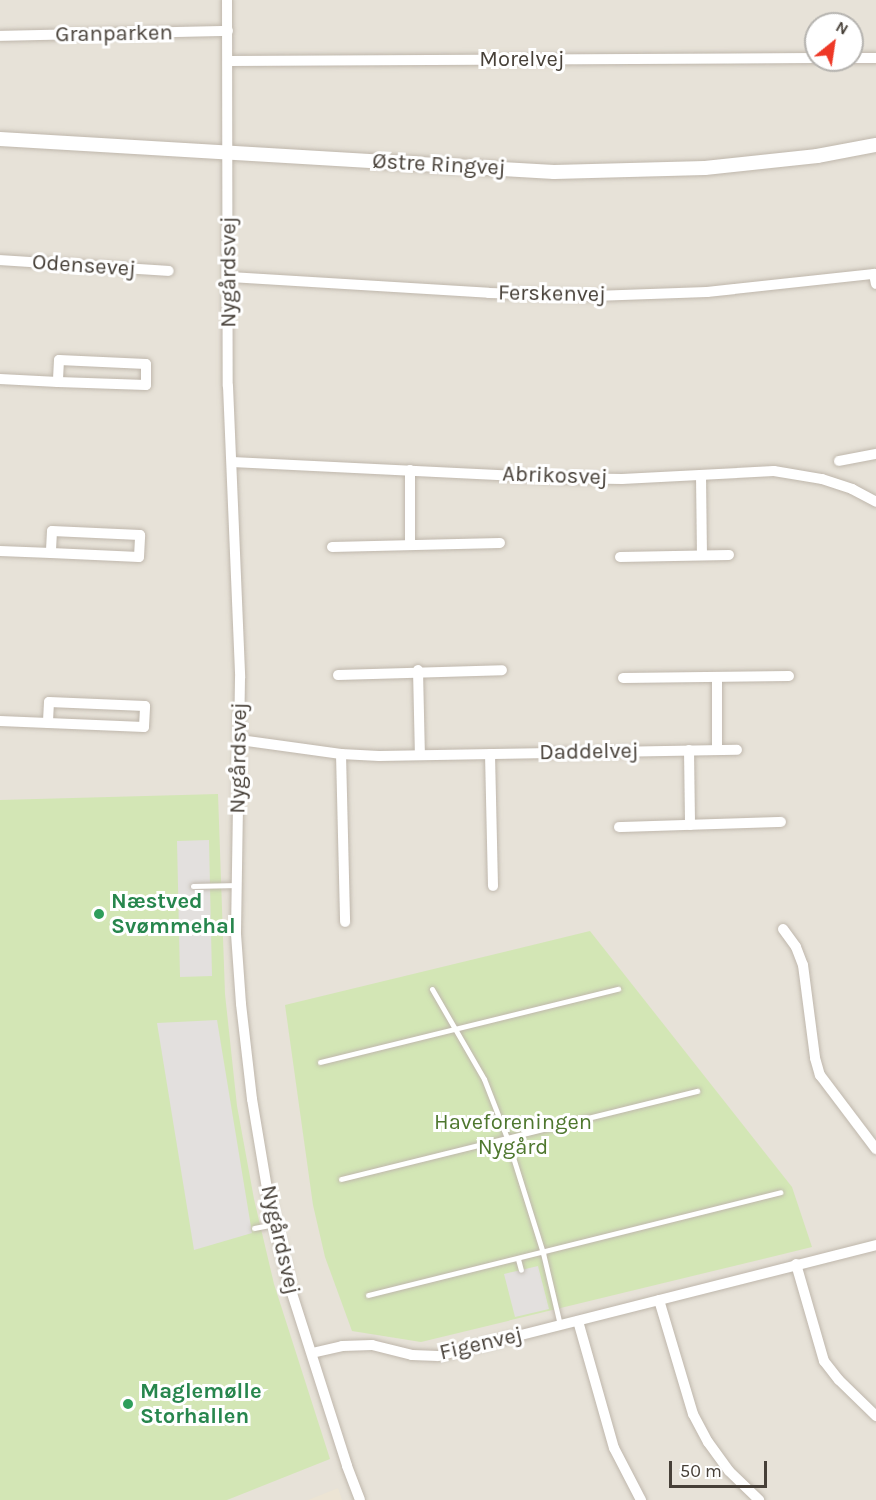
<!DOCTYPE html>
<meta charset="utf-8">
<style>
body{margin:0}
#map{position:relative;width:876px;height:1500px;overflow:hidden;background:#f4f0ea;font-family:Karla,sans-serif}
div>[style]{position:absolute}
.residential>*{inset:0;background:#e7e2d8}
.education>*{inset:0;background:#ece4d4}
.green>*{inset:0;background:#d3e6b5}
.parking>*{inset:0;background:#e3e0de}
.roads{filter:drop-shadow(0 0 2px #bfb7ac) drop-shadow(0 0 2px #bfb7ac)}
.service>*{height:5px;margin:-2.5px;padding:0 2.5px;transform-origin:2.5px;border-radius:2.5px;background:#fff}
.minor>*{height:10px;margin:-5px;padding:0 5px;transform-origin:5px;border-radius:5px;background:#fff}
.tertiary>*{height:14px;margin:-7px;padding:0 7px;transform-origin:7px;border-radius:7px;background:#fff}
.dots>*{width:16px;height:16px;translate:-50% -50%;box-sizing:border-box;border:3px solid #fff;border-radius:50%}
span{translate:-50% -50%;white-space:nowrap;text-align:center;line-height:1.15;-webkit-text-stroke:6px #fff;paint-order:stroke}
.street-label{font-size:22px;color:#474038}
.leisure-label{font-size:22px;color:#27864d;font-weight:700}
.left{translate:0 -50%;text-align:left}
.park-label{font-size:22px;color:#4e772e}
.north{position:absolute;left:804px;top:12px;width:60px;height:60px;box-sizing:border-box;background:#fff;border:2px solid #b5b3af;border-radius:50%;rotate:30deg;font-size:16px;font-weight:700;line-height:24px;text-align:center;color:#474038}
.north::after{content:'';display:block;margin:auto;width:21px;height:27px;background:#ee3826;clip-path:polygon(50% 0,100% 100%,50% 72%,0 100%)}
.scale{position:absolute;left:669px;top:1461px;width:98px;height:27px;box-sizing:border-box;border:3px solid #474038;border-top:0;padding-left:8px;font-size:18px;line-height:21px;white-space:nowrap;color:#474038;-webkit-text-stroke:4px #fff;paint-order:stroke}
</style>
<div id="map">
<div class="residential">
<i style="clip-path:polygon(evenodd,0 0,876px 0,876px 1500px,0 1500px,0 0,816px 24px,852px 24px,852px 60px,816px 60px,816px 24px)"></i>
</div>
<div class="education">
<i style="clip-path:polygon(338px 1488px,342px 1500px,308px 1500px)"></i>
</div>
<div class="green">
<i style="clip-path:polygon(218px 794px,225px 994px,237px 1106px,254px 1199px,274px 1284px,330px 1459px,227px 1500px,0 1500px,0 800px)"></i>
<i style="clip-path:polygon(590px 931px,792px 1187px,812px 1247px,421px 1342px,352px 1331px,325px 1257px,313px 1205px,285px 1005px)"></i>
</div>
<div class="parking">
<i style="clip-path:polygon(209px 840px,212px 976px,180px 977px,177px 841px)"></i>
<i style="clip-path:polygon(217px 1020px,252px 1233px,194px 1250px,157px 1023px)"></i>
<i style="clip-path:polygon(538px 1266px,549px 1309px,515px 1317px,504px 1274px)"></i>
</div>
<div class="roads">
<div class="service">
<i style="left:193px;top:886px;width:44px;rotate:-1.3deg"></i>
<i style="left:432px;top:989px;width:104px;rotate:60deg"></i>
<i style="left:484px;top:1079px;width:63px;rotate:68.7deg"></i>
<i style="left:507px;top:1138px;width:121px;rotate:72.6deg"></i>
<i style="left:543px;top:1253px;width:74px;rotate:76.7deg"></i>
<i style="left:320px;top:1062px;width:307px;rotate:-13.8deg"></i>
<i style="left:341px;top:1179px;width:367px;rotate:-13.9deg"></i>
<i style="left:254px;top:1228px;width:21px;rotate:-11deg"></i>
<i style="left:518px;top:1259px;width:11px;rotate:75deg"></i>
<i style="left:368px;top:1295px;width:425px;rotate:-14deg"></i>
</div>
<div class="minor">
<i style="left:227px;top:0;width:386px;rotate:89.9deg"></i>
<i style="left:228px;top:386px;width:292px;rotate:87.6deg"></i>
<i style="left:240px;top:678px;width:256px;rotate:90.9deg"></i>
<i style="left:236px;top:934px;width:70px;rotate:85.9deg"></i>
<i style="left:241px;top:1004px;width:96px;rotate:83.4deg"></i>
<i style="left:252px;top:1099px;width:97px;rotate:80.5deg"></i>
<i style="left:268px;top:1195px;width:95px;rotate:76.6deg"></i>
<i style="left:290px;top:1287px;width:188px;rotate:72.3deg"></i>
<i style="left:347px;top:1466px;width:36px;rotate:69deg"></i>
<i style="left:0;top:36px;width:228px;rotate:-1.3deg"></i>
<i style="left:852px;top:58px;width:24px"></i>
<i style="left:228px;top:61px;width:588px;rotate:-0.29deg"></i>
<i style="left:0;top:260px;width:169px;rotate:3.7deg"></i>
<i style="left:230px;top:277px;width:259px;rotate:3.5deg"></i>
<i style="left:489px;top:293px;width:105px;rotate:1.6deg"></i>
<i style="left:594px;top:296px;width:113px;rotate:-2deg"></i>
<i style="left:707px;top:292px;width:168px;rotate:-6.2deg"></i>
<i style="left:874px;top:274px;width:10px;rotate:79deg"></i>
<i style="left:0;top:379px;width:58px;rotate:3deg"></i>
<i style="left:58px;top:382px;width:88px;rotate:2deg"></i>
<i style="left:146px;top:385px;width:21px;rotate:-90deg"></i>
<i style="left:146px;top:364px;width:87px;rotate:-177.4deg"></i>
<i style="left:59px;top:360px;width:22px;rotate:93deg"></i>
<i style="left:839px;top:461px;width:38px;rotate:-11deg"></i>
<i style="left:232px;top:462px;width:327px;rotate:2.8deg"></i>
<i style="left:559px;top:478px;width:63px;rotate:0.9deg"></i>
<i style="left:622px;top:479px;width:152px;rotate:-3deg"></i>
<i style="left:774px;top:471px;width:49px;rotate:9.5deg"></i>
<i style="left:822px;top:479px;width:32px;rotate:18deg"></i>
<i style="left:852px;top:489px;width:27px;rotate:28deg"></i>
<i style="left:410px;top:470px;width:75px;rotate:90deg"></i>
<i style="left:701px;top:475px;width:80px;rotate:89.3deg"></i>
<i style="left:332px;top:547px;width:168px;rotate:-1.4deg"></i>
<i style="left:0;top:551px;width:51px;rotate:2.2deg"></i>
<i style="left:51px;top:553px;width:88px;rotate:2.6deg"></i>
<i style="left:139px;top:557px;width:22px;rotate:-87deg"></i>
<i style="left:140px;top:535px;width:88px;rotate:-177.4deg"></i>
<i style="left:52px;top:531px;width:22px;rotate:93deg"></i>
<i style="left:620px;top:557px;width:109px;rotate:-1.1deg"></i>
<i style="left:418px;top:670px;width:85px;rotate:88.7deg"></i>
<i style="left:338px;top:675px;width:164px;rotate:-1.7deg"></i>
<i style="left:623px;top:678px;width:166px;rotate:-0.7deg"></i>
<i style="left:717px;top:678px;width:72px;rotate:90deg"></i>
<i style="left:0;top:721px;width:144px;rotate:2.4deg"></i>
<i style="left:144px;top:727px;width:21px;rotate:-87deg"></i>
<i style="left:145px;top:706px;width:96px;rotate:-177.6deg"></i>
<i style="left:49px;top:702px;width:21px;rotate:93deg"></i>
<i style="left:240px;top:740px;width:102px;rotate:7.9deg"></i>
<i style="left:341px;top:754px;width:38px;rotate:3deg"></i>
<i style="left:379px;top:756px;width:358px;rotate:-1deg"></i>
<i style="left:689px;top:750px;width:75px;rotate:89.2deg"></i>
<i style="left:341px;top:754px;width:168px;rotate:88.6deg"></i>
<i style="left:490px;top:754px;width:132px;rotate:88.7deg"></i>
<i style="left:619px;top:827px;width:162px;rotate:-1.8deg"></i>
<i style="left:783px;top:929px;width:22px;rotate:54deg"></i>
<i style="left:796px;top:947px;width:19px;rotate:69deg"></i>
<i style="left:803px;top:965px;width:94px;rotate:82.6deg"></i>
<i style="left:815px;top:1058px;width:18px;rotate:74deg"></i>
<i style="left:820px;top:1075px;width:93px;rotate:52.9deg"></i>
<i style="left:796px;top:1264px;width:101px;rotate:73.9deg"></i>
<i style="left:824px;top:1361px;width:24px;rotate:52deg"></i>
<i style="left:839px;top:1380px;width:52px;rotate:44.2deg"></i>
<i style="left:659px;top:1300px;width:119px;rotate:73.4deg"></i>
<i style="left:693px;top:1414px;width:32px;rotate:62deg"></i>
<i style="left:708px;top:1442px;width:36px;rotate:54deg"></i>
<i style="left:729px;top:1471px;width:42px;rotate:44deg"></i>
<i style="left:578px;top:1321px;width:132px;rotate:74.2deg"></i>
<i style="left:614px;top:1448px;width:59px;rotate:62.6deg"></i>
<i style="left:312px;top:1353px;width:31px;rotate:-13deg"></i>
<i style="left:342px;top:1346px;width:30px;rotate:-2deg"></i>
<i style="left:372px;top:1345px;width:41px;rotate:14deg"></i>
<i style="left:412px;top:1355px;width:26px;rotate:2deg"></i>
<i style="left:438px;top:1356px;width:452px;rotate:-14.2deg"></i>
</div>
<div class="tertiary">
<i style="left:0;top:139px;width:555px;rotate:3.41deg"></i>
<i style="left:554px;top:172px;width:151px;rotate:-1.5deg"></i>
<i style="left:705px;top:168px;width:113px;rotate:-6.1deg"></i>
<i style="left:817px;top:156px;width:60px;rotate:-10.6deg"></i>
</div>
</div>
<div class="dots">
<i style="left:99px;top:914px;background:#2e9e5b"></i>
<i style="left:128px;top:1404px;background:#2e9e5b"></i>
</div>
<div class="street-label">
<span style="left:114px;top:34px;rotate:-1deg">Granparken</span>
<span style="left:522px;top:60px">Morelvej</span>
<span style="left:439px;top:165px;rotate:3deg">Østre Ringvej</span>
<span style="left:84px;top:266px;rotate:4deg">Odensevej</span>
<span style="left:229px;top:272px;rotate:-90deg">Nygårdsvej</span>
<span style="left:552px;top:294px;rotate:1deg">Ferskenvej</span>
<span style="left:555px;top:476px;rotate:2deg">Abrikosvej</span>
<span style="left:589px;top:752px;rotate:-1deg">Daddelvej</span>
<span style="left:239px;top:758px;rotate:-89deg">Nygårdsvej</span>
<span style="left:280px;top:1240px;rotate:77deg">Nygårdsvej</span>
<span style="left:481px;top:1344px;rotate:-13deg">Figenvej</span>
</div>
<div class="leisure-label">
<span class="left" style="left:111px;top:914px">Næstved<br>Svømmehal</span>
<span class="left" style="left:140px;top:1404px">Maglemølle<br>Storhallen</span>
</div>
<div class="park-label">
<span style="left:513px;top:1135px">Haveforeningen<br>Nygård</span>
</div>
<div class="north">N</div>
<div class="scale">50 m</div>
</div>
